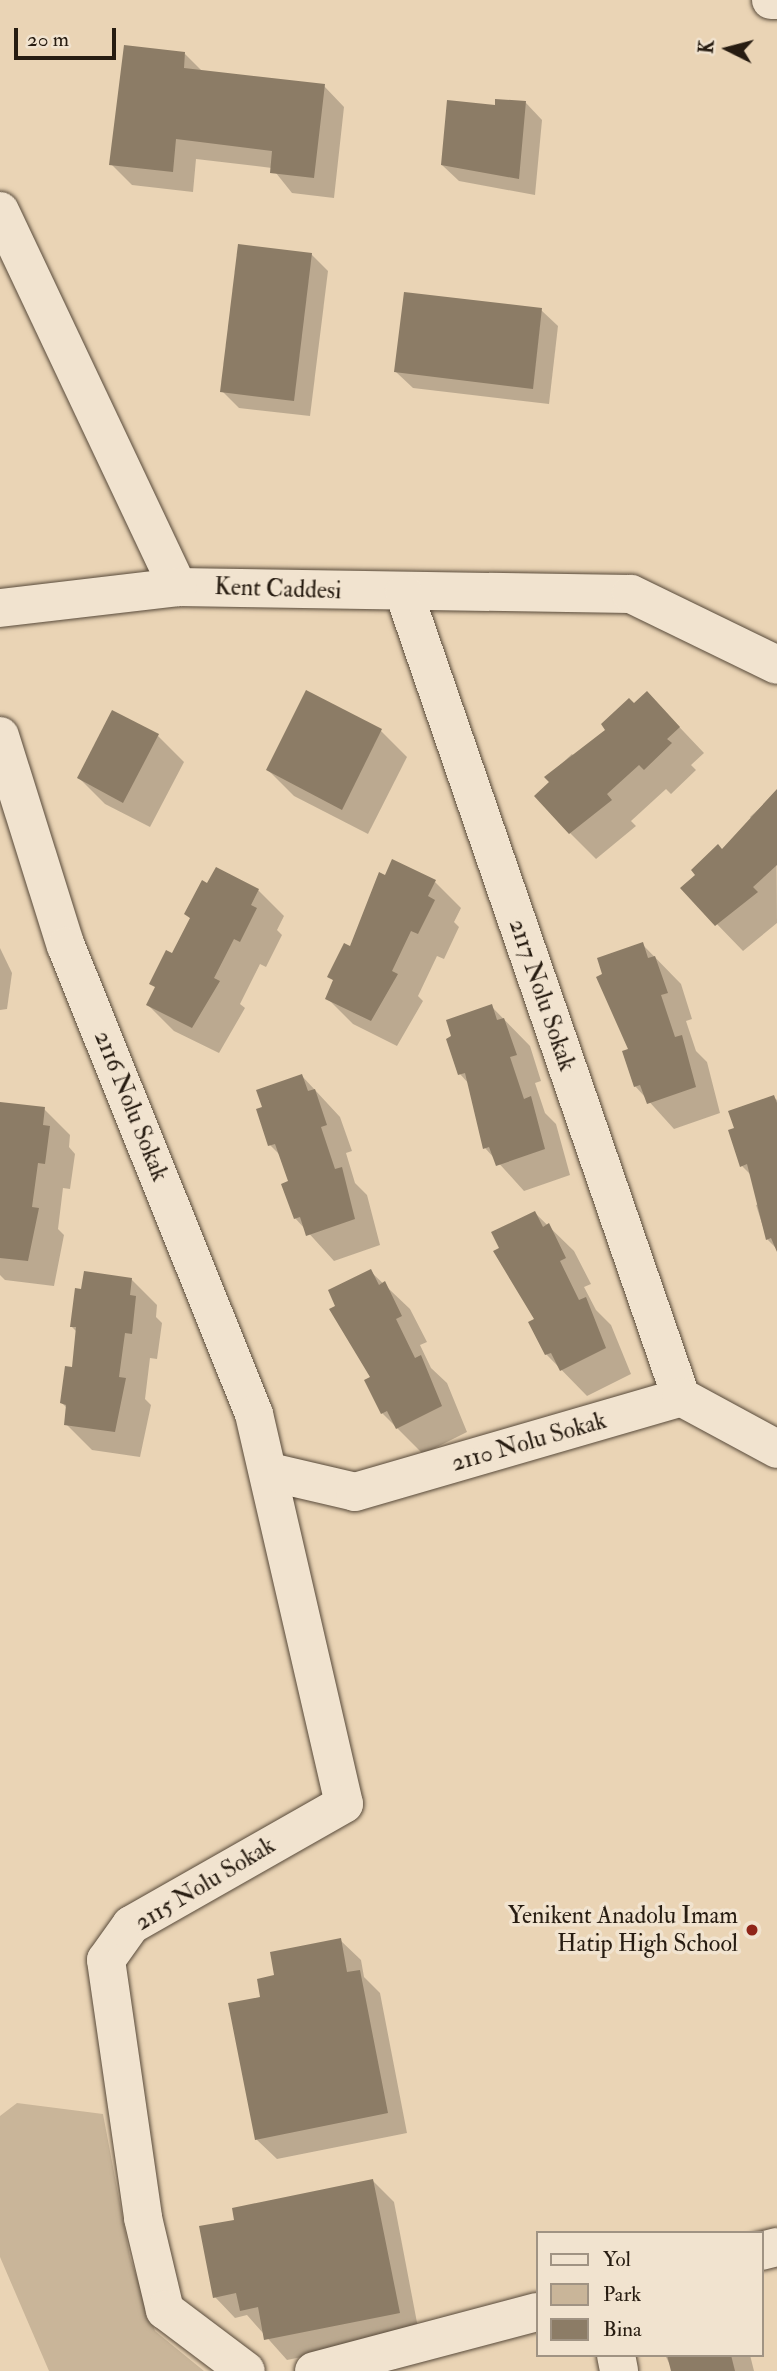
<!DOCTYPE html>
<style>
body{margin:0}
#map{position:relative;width:777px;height:2371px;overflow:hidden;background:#ead4b5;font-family:"IM FELL Double Pica",serif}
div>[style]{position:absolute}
.green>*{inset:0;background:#c9b599}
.shadow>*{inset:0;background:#0003}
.building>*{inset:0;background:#8c7c66}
.roads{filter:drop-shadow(0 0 2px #584a3a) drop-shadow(0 0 2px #584a3a)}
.minor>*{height:38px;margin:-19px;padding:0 19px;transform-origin:19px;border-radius:19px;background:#f1e3cf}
.dots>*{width:19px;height:19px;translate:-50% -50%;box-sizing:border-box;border:4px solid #f1e3cf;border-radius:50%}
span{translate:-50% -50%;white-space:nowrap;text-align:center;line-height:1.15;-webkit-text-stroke:7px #f1e3cf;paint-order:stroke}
.street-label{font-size:24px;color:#271c11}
.poi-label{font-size:24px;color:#271c11}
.right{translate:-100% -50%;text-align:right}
.legend{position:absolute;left:536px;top:2231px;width:228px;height:126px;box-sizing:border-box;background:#f1e3cf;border:2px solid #a09383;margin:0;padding:9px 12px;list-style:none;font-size:21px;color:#271c11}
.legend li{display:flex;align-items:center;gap:14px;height:35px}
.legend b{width:35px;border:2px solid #a09383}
.north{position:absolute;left:693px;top:14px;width:70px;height:70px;-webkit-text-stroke:5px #f1e3cf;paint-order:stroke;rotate:276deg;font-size:19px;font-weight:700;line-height:28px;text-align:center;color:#271c11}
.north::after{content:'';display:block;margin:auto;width:24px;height:32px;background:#271c11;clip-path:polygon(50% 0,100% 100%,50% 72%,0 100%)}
.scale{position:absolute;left:14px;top:28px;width:102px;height:32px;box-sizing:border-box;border:4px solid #271c11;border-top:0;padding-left:9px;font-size:21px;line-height:24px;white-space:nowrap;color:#271c11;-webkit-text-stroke:5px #f1e3cf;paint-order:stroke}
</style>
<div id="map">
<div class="green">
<i style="clip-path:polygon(17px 2103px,103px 2114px,130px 2257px,155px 2331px,204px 2371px,49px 2371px,0 2257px,0 2116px)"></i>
</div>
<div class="shadow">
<i style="clip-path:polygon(185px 54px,203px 72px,324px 86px,344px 107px,334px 198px,292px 193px,272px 168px,196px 159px,193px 192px,132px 185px,111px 164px)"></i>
<i style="clip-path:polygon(526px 103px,542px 120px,535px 195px,459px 181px,442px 165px,496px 107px)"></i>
<i style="clip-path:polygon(311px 254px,328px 271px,310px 416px,239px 408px,222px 391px)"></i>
<i style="clip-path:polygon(541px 310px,558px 326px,549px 404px,413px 388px,396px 372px)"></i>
<i style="clip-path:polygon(307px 693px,381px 731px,407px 757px,368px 834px,294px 796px,268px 770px)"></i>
<i style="clip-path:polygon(647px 693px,704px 753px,691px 765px,696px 770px,671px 794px,666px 789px,631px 821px,636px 826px,596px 859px,570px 833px,547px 777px,572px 754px,576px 759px)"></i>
<i style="clip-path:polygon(158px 736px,184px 762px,150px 827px,105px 804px,79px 778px)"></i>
<i style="clip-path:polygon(776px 793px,777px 923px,743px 951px,683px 889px,754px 822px,750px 817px)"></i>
<i style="clip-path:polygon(435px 882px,461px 908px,454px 922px,459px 927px,444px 959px,437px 956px,418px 996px,423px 1001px,397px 1046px,353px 1024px,327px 998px,335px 982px,330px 977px,351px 949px)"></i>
<i style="clip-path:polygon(208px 885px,258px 890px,284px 916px,277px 930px,282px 935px,266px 967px,260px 964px,240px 1004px,245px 1008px,219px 1053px,174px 1031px,148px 1005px,191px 919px,186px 914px)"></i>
<i style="clip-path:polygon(642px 944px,681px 984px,692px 1019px,686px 1021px,696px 1051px,707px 1062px,720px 1113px,674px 1129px,635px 1086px,630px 1050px)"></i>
<i style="clip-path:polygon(0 948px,12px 973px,7px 1009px,0 1010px)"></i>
<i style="clip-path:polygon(491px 1006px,530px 1046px,541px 1081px,535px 1083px,545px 1113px,556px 1124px,570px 1175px,524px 1191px,485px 1148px,469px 1084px,460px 1074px)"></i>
<i style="clip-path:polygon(302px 1076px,340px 1117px,352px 1151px,346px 1153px,355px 1183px,367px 1195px,380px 1245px,334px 1261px,295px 1218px,290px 1182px,281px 1156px,270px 1145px,264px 1108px)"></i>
<i style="clip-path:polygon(773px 1097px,777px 1100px,777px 1249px,767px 1239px,756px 1205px,761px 1203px,753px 1177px,742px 1166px,736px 1129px)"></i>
<i style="clip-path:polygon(0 1103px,44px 1109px,70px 1135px,69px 1147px,75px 1154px,70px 1189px,63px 1188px,58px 1229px,64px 1235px,54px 1286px,5px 1280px,0 1275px)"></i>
<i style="clip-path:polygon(535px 1213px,574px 1251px,591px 1284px,584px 1287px,596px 1310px,611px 1325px,631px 1374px,587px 1396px,546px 1354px,537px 1320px)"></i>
<i style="clip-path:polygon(370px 1271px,410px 1309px,427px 1342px,420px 1345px,431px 1368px,447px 1383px,467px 1432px,423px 1454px,382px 1413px,373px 1378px)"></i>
<i style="clip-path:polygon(131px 1279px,157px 1305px,156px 1317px,162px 1323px,157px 1359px,150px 1358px,145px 1399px,151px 1405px,140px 1457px,92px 1450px,66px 1424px,68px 1409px,62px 1403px,73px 1369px,77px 1332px,71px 1326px,83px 1291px)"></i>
<i style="clip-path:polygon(340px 1940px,361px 1960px,364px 1977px,380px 1993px,407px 2133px,277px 2159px,256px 2139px,262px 1998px,276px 1977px)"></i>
<i style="clip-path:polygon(373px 2181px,394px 2202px,419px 2333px,287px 2360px,247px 2315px,235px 2318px,215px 2297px,236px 2221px)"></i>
<i style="clip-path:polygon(665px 2355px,750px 2355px,754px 2371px,673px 2371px)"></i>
</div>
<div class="building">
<i style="clip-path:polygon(124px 45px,185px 52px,184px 68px,325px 84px,314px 178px,270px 173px,272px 151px,176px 139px,173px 172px,109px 165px)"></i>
<i style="clip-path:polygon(495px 99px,526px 101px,519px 179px,441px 165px,447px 100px,495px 105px)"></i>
<i style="clip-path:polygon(238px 244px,312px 253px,294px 401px,220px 392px)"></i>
<i style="clip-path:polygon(404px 292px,542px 308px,533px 389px,394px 372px)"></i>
<i style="clip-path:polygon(306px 690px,382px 729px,342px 810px,266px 770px)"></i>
<i style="clip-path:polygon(647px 691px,680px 727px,667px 739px,672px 743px,644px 770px,639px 765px,607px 794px,612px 800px,569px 834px,534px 796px,549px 782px,544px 777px,605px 730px,601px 724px,629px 698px,634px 703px)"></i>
<i style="clip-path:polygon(112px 710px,159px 734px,123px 803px,77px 778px)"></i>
<i style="clip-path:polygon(777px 789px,777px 865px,753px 887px,758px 892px,715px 926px,680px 888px,695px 875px,691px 870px,718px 844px,722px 849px)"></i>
<i style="clip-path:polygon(392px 859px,436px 880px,428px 896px,435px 900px,418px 934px,411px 931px,392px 971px,398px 974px,371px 1021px,325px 999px,333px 980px,327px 977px,344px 943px,350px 946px,379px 872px,385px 875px)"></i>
<i style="clip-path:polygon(216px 867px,259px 889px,251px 905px,257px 908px,240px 942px,234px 939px,214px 978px,220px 981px,192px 1028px,146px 1005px,155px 987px,149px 984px,166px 950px,172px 953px,190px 918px,184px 914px,202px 880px,207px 883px)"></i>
<i style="clip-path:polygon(643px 942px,648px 958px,655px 956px,668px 993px,661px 995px,675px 1037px,682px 1035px,696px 1087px,647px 1104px,640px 1085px,634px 1087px,622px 1051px,628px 1049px,596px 977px,602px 974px,597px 958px)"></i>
<i style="clip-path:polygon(492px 1004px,497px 1020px,504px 1018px,517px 1055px,510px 1057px,524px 1099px,531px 1096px,545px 1149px,496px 1166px,489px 1147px,483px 1149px,465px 1073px,458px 1075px,446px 1039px,451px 1036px,446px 1020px)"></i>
<i style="clip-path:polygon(302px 1074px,308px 1091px,315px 1089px,327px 1125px,321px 1127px,335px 1169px,342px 1167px,355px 1219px,306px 1236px,300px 1217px,294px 1219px,281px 1184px,288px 1181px,275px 1144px,268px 1146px,256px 1109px,262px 1107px,256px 1090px)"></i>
<i style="clip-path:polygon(774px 1095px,777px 1103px,777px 1252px,771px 1238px,766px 1240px,747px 1164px,740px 1167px,728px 1130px,734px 1128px,728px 1111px)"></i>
<i style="clip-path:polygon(0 1102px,45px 1107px,43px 1125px,50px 1126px,45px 1164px,38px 1163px,32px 1207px,39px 1208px,28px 1261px,0 1258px)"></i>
<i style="clip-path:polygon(535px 1211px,543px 1227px,549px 1223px,566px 1258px,560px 1261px,579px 1300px,586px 1297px,606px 1348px,560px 1371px,551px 1353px,545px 1355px,528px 1322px,534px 1319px,493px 1251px,499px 1248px,491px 1232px)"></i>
<i style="clip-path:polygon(371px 1269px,379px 1285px,385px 1281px,402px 1316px,396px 1319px,415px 1358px,421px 1355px,442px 1406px,396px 1429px,387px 1411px,381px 1414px,364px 1380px,370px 1377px,329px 1309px,335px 1306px,328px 1290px)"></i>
<i style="clip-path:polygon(84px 1271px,132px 1278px,130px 1295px,136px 1296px,132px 1334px,125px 1333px,119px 1377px,126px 1378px,115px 1432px,64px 1425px,66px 1405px,60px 1403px,65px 1366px,72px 1367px,76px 1327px,70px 1327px,75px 1288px,81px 1289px)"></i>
<i style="clip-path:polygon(341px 1938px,347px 1972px,360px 1970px,388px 2113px,255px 2140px,228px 2003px,260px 1997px,257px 1979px,274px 1975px,270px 1952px)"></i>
<i style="clip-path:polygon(373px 2179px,400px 2313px,264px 2340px,258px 2307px,240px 2311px,236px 2293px,213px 2298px,199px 2226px,234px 2220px,232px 2208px)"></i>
<i style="clip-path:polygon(667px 2355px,731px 2355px,735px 2371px,671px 2371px)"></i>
</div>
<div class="roads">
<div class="minor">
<i style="left:771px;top:0;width:6px"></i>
<i style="left:0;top:211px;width:416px;rotate:64.7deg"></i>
<i style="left:178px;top:587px;width:453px;rotate:0.9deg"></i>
<i style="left:631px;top:594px;width:162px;rotate:25.9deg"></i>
<i style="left:404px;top:593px;width:850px;rotate:70.99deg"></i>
<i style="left:0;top:608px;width:179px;rotate:-6.7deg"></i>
<i style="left:0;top:736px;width:220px;rotate:72.6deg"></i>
<i style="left:66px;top:946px;width:504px;rotate:68.11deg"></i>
<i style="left:254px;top:1414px;width:400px;rotate:77deg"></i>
<i style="left:344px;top:1804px;width:245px;rotate:150.4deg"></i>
<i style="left:131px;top:1925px;width:43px;rotate:125.5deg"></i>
<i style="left:106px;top:1960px;width:261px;rotate:81.8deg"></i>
<i style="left:143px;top:2218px;width:95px;rotate:76.6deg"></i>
<i style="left:165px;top:2310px;width:101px;rotate:37deg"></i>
<i style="left:270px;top:1472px;width:87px;rotate:13.2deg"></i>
<i style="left:355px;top:1492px;width:340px;rotate:-16.2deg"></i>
<i style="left:681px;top:1397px;width:109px;rotate:28.4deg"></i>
<i style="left:761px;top:2251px;width:16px;rotate:-14deg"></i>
<i style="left:616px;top:2355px;width:16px;rotate:79deg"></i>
<i style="left:314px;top:2371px;width:231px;rotate:-14.8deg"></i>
</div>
</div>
<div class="dots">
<i style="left:752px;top:1930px;background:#8f2418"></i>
</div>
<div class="street-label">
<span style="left:278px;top:589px;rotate:2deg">Kent Caddesi</span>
<span style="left:542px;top:995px;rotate:71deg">2117 Nolu Sokak</span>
<span style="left:131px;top:1106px;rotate:68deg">2116 Nolu Sokak</span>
<span style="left:529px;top:1442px;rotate:-16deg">2110 Nolu Sokak</span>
<span style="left:205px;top:1884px;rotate:-31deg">2115 Nolu Sokak</span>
</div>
<div class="poi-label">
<span class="right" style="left:738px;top:1930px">Yenikent Anadolu Imam<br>Hatip High School</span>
</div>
<ul class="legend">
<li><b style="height:9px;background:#f1e3cf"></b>Yol</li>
<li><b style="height:19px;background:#c9b599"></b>Park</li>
<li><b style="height:19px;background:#8c7c66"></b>Bina</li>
</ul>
<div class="north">K</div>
<div class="scale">20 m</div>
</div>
